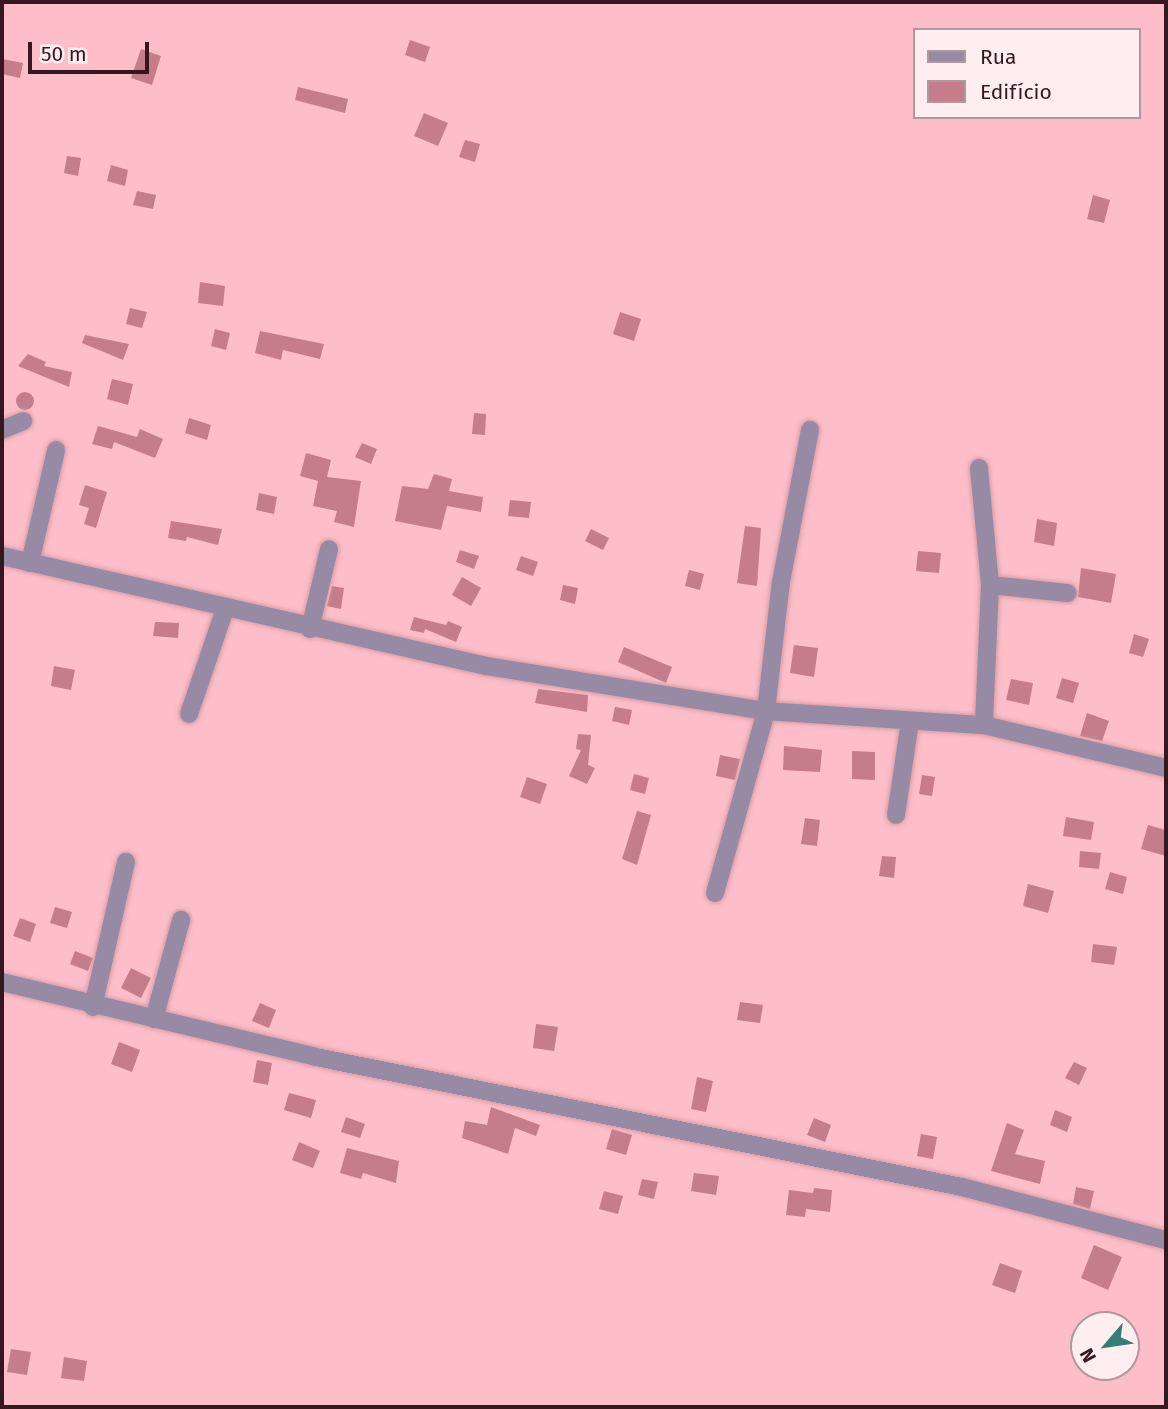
<!DOCTYPE html>
<meta charset="utf-8">
<style>
body{margin:0}
#map{position:relative;width:1168px;height:1409px;overflow:hidden;background:#fdbec9;font-family:"Fira Sans",sans-serif}
div>[style]{position:absolute}
.building>*{inset:0;background:#c57d8b}
.round{border-radius:50%}
.roads{filter:drop-shadow(0 0 2px #d59da7) drop-shadow(0 0 2px #d59da7)}
.street>*{height:18px;margin:-9px;padding:0 9px;transform-origin:9px;border-radius:9px;background:#978aa4}
span{translate:-50% -50%;white-space:nowrap;text-align:center;line-height:1.15;-webkit-text-stroke:6px #feeef0;paint-order:stroke}
.frame{position:absolute;inset:0;border:4px solid #35181e;pointer-events:none}
.legend{position:absolute;left:913px;top:28px;width:228px;height:91px;box-sizing:border-box;background:#feeef0;border:2px solid #ae989c;margin:0;padding:9px 12px;list-style:none;font-size:21px;color:#35181e}
.legend li{display:flex;align-items:center;gap:14px;height:35px}
.legend b{width:35px;border:2px solid #ae989c}
.north{position:absolute;left:1070px;top:1311px;width:70px;height:70px;box-sizing:border-box;background:#feeef0;border:2px solid #ae989c;border-radius:50%;rotate:241deg;font-size:19px;font-weight:700;line-height:28px;text-align:center;color:#35181e}
.north::after{content:'';display:block;margin:auto;width:24px;height:32px;background:#357d77;clip-path:polygon(50% 0,100% 100%,50% 72%,0 100%)}
.scale{position:absolute;left:28px;top:42px;width:121px;height:32px;box-sizing:border-box;border:4px solid #35181e;border-top:0;padding-left:9px;font-size:21px;line-height:24px;white-space:nowrap;color:#35181e;-webkit-text-stroke:5px #feeef0;paint-order:stroke}
</style>
<div id="map">
<div class="building">
<i style="clip-path:polygon(410px 40px,430px 47px,425px 62px,405px 55px)"></i>
<i style="clip-path:polygon(141px 49px,161px 56px,152px 85px,131px 78px)"></i>
<i style="clip-path:polygon(2px 59px,23px 63px,20px 78px,2px 74px)"></i>
<i style="clip-path:polygon(298px 87px,348px 99px,345px 113px,295px 100px)"></i>
<i style="clip-path:polygon(424px 113px,448px 123px,438px 146px,414px 136px)"></i>
<i style="clip-path:polygon(465px 140px,480px 144px,475px 162px,459px 157px)"></i>
<i style="clip-path:polygon(67px 156px,81px 158px,78px 176px,64px 173px)"></i>
<i style="clip-path:polygon(111px 165px,128px 170px,125px 186px,107px 181px)"></i>
<i style="clip-path:polygon(137px 191px,156px 195px,153px 209px,133px 205px)"></i>
<i style="clip-path:polygon(1093px 195px,1110px 200px,1104px 223px,1087px 219px)"></i>
<i style="clip-path:polygon(200px 282px,225px 286px,223px 306px,198px 303px)"></i>
<i style="clip-path:polygon(130px 308px,147px 312px,142px 328px,126px 324px)"></i>
<i style="clip-path:polygon(620px 312px,641px 319px,634px 341px,613px 334px)"></i>
<i style="clip-path:polygon(215px 329px,230px 333px,226px 350px,211px 346px)"></i>
<i style="clip-path:polygon(260px 331px,324px 344px,320px 359px,283px 350px,281px 360px,255px 353px)"></i>
<i style="clip-path:polygon(85px 335px,129px 344px,123px 360px,82px 343px)"></i>
<i style="clip-path:polygon(28px 354px,46px 362px,44px 366px,72px 372px,69px 387px,18px 366px)"></i>
<i style="clip-path:polygon(112px 379px,133px 384px,128px 405px,107px 399px)"></i>
<i class="round" style="left:16px;top:392px;width:18px;height:18px"></i>
<i style="clip-path:polygon(474px 413px,486px 414px,485px 435px,472px 434px)"></i>
<i style="clip-path:polygon(189px 418px,211px 425px,207px 440px,185px 433px)"></i>
<i style="clip-path:polygon(98px 426px,137px 437px,140px 429px,163px 439px,155px 458px,114px 442px,112px 449px,92px 444px)"></i>
<i style="clip-path:polygon(362px 443px,377px 449px,371px 464px,355px 457px)"></i>
<i style="clip-path:polygon(306px 453px,331px 460px,327px 477px,361px 481px,354px 527px,334px 522px,337px 511px,313px 506px,318px 481px,300px 476px)"></i>
<i style="clip-path:polygon(434px 474px,452px 479px,449px 491px,483px 497px,481px 512px,447px 506px,441px 530px,395px 521px,402px 486px,428px 489px)"></i>
<i style="clip-path:polygon(85px 485px,107px 492px,96px 528px,84px 524px,89px 508px,79px 505px)"></i>
<i style="clip-path:polygon(259px 493px,277px 497px,274px 514px,256px 510px)"></i>
<i style="clip-path:polygon(510px 500px,531px 502px,529px 518px,508px 516px)"></i>
<i style="clip-path:polygon(1037px 519px,1057px 523px,1054px 546px,1034px 542px)"></i>
<i style="clip-path:polygon(171px 521px,222px 529px,218px 545px,187px 537px,186px 541px,168px 538px)"></i>
<i style="clip-path:polygon(745px 526px,761px 528px,757px 586px,737px 583px)"></i>
<i style="clip-path:polygon(591px 529px,609px 538px,603px 550px,585px 541px)"></i>
<i style="clip-path:polygon(460px 550px,479px 556px,474px 569px,456px 562px)"></i>
<i style="clip-path:polygon(918px 551px,941px 553px,939px 573px,916px 571px)"></i>
<i style="clip-path:polygon(521px 556px,538px 562px,533px 576px,516px 570px)"></i>
<i style="clip-path:polygon(1081px 568px,1116px 574px,1111px 603px,1078px 597px)"></i>
<i style="clip-path:polygon(689px 570px,704px 574px,700px 590px,685px 586px)"></i>
<i style="clip-path:polygon(462px 577px,481px 588px,471px 606px,452px 595px)"></i>
<i style="clip-path:polygon(563px 585px,578px 588px,575px 604px,560px 600px)"></i>
<i style="clip-path:polygon(332px 586px,344px 588px,341px 609px,327px 606px)"></i>
<i style="clip-path:polygon(414px 617px,446px 625px,448px 621px,462px 627px,456px 642px,425px 629px,424px 633px,410px 630px)"></i>
<i style="clip-path:polygon(155px 622px,179px 623px,178px 638px,153px 636px)"></i>
<i style="clip-path:polygon(1134px 634px,1149px 639px,1143px 657px,1129px 653px)"></i>
<i style="clip-path:polygon(794px 645px,818px 648px,814px 677px,790px 673px)"></i>
<i style="clip-path:polygon(624px 647px,672px 667px,666px 683px,618px 662px)"></i>
<i style="clip-path:polygon(54px 666px,75px 670px,71px 690px,51px 686px)"></i>
<i style="clip-path:polygon(1062px 678px,1079px 683px,1073px 703px,1056px 698px)"></i>
<i style="clip-path:polygon(1011px 679px,1033px 683px,1029px 705px,1006px 700px)"></i>
<i style="clip-path:polygon(538px 689px,588px 695px,587px 712px,535px 703px)"></i>
<i style="clip-path:polygon(615px 707px,632px 710px,629px 725px,612px 721px)"></i>
<i style="clip-path:polygon(1087px 713px,1109px 721px,1102px 741px,1080px 736px)"></i>
<i style="clip-path:polygon(578px 734px,591px 735px,588px 765px,595px 768px,587px 784px,569px 776px,581px 750px,576px 749px)"></i>
<i style="clip-path:polygon(784px 746px,822px 750px,820px 772px,783px 770px)"></i>
<i style="clip-path:polygon(852px 751px,875px 752px,875px 780px,852px 779px)"></i>
<i style="clip-path:polygon(720px 755px,740px 759px,735px 780px,716px 776px)"></i>
<i style="clip-path:polygon(634px 774px,649px 778px,645px 794px,630px 790px)"></i>
<i style="clip-path:polygon(922px 775px,935px 777px,932px 796px,919px 794px)"></i>
<i style="clip-path:polygon(527px 777px,547px 784px,540px 804px,520px 797px)"></i>
<i style="clip-path:polygon(637px 811px,651px 815px,637px 865px,622px 859px)"></i>
<i style="clip-path:polygon(1066px 817px,1094px 822px,1091px 840px,1063px 836px)"></i>
<i style="clip-path:polygon(805px 818px,820px 820px,817px 846px,801px 844px)"></i>
<i style="clip-path:polygon(1148px 825px,1166px 830px,1166px 856px,1141px 849px)"></i>
<i style="clip-path:polygon(1080px 851px,1101px 853px,1099px 869px,1079px 867px)"></i>
<i style="clip-path:polygon(882px 856px,896px 857px,894px 878px,879px 876px)"></i>
<i style="clip-path:polygon(1110px 872px,1127px 877px,1123px 894px,1105px 889px)"></i>
<i style="clip-path:polygon(1028px 884px,1054px 891px,1048px 913px,1023px 906px)"></i>
<i style="clip-path:polygon(55px 907px,72px 912px,67px 928px,50px 923px)"></i>
<i style="clip-path:polygon(20px 918px,36px 924px,30px 942px,13px 936px)"></i>
<i style="clip-path:polygon(1093px 944px,1117px 947px,1114px 965px,1091px 962px)"></i>
<i style="clip-path:polygon(75px 951px,93px 958px,88px 971px,70px 964px)"></i>
<i style="clip-path:polygon(131px 968px,151px 978px,141px 998px,121px 988px)"></i>
<i style="clip-path:polygon(740px 1002px,763px 1005px,760px 1023px,737px 1020px)"></i>
<i style="clip-path:polygon(260px 1003px,276px 1010px,269px 1028px,252px 1021px)"></i>
<i style="clip-path:polygon(536px 1024px,558px 1027px,554px 1051px,533px 1048px)"></i>
<i style="clip-path:polygon(119px 1042px,140px 1050px,132px 1072px,111px 1064px)"></i>
<i style="clip-path:polygon(257px 1060px,272px 1063px,268px 1085px,253px 1082px)"></i>
<i style="clip-path:polygon(1074px 1062px,1087px 1068px,1079px 1085px,1065px 1078px)"></i>
<i style="clip-path:polygon(697px 1077px,713px 1081px,706px 1112px,691px 1109px)"></i>
<i style="clip-path:polygon(289px 1093px,316px 1100px,311px 1118px,284px 1110px)"></i>
<i style="clip-path:polygon(491px 1107px,540px 1125px,536px 1136px,515px 1128px,508px 1154px,462px 1138px,465px 1121px,487px 1125px)"></i>
<i style="clip-path:polygon(1055px 1110px,1072px 1117px,1067px 1132px,1050px 1125px)"></i>
<i style="clip-path:polygon(346px 1117px,365px 1124px,360px 1138px,341px 1132px)"></i>
<i style="clip-path:polygon(814px 1118px,831px 1125px,825px 1142px,807px 1135px)"></i>
<i style="clip-path:polygon(1007px 1123px,1024px 1130px,1015px 1154px,1045px 1161px,1040px 1184px,991px 1171px)"></i>
<i style="clip-path:polygon(612px 1129px,632px 1135px,626px 1155px,606px 1149px)"></i>
<i style="clip-path:polygon(921px 1134px,937px 1137px,933px 1159px,917px 1156px)"></i>
<i style="clip-path:polygon(299px 1142px,320px 1151px,313px 1168px,292px 1160px)"></i>
<i style="clip-path:polygon(347px 1148px,399px 1161px,396px 1183px,363px 1173px,361px 1179px,340px 1173px)"></i>
<i style="clip-path:polygon(694px 1173px,719px 1176px,716px 1195px,691px 1191px)"></i>
<i style="clip-path:polygon(642px 1179px,658px 1182px,654px 1199px,638px 1195px)"></i>
<i style="clip-path:polygon(1076px 1187px,1094px 1191px,1090px 1209px,1073px 1204px)"></i>
<i style="clip-path:polygon(814px 1188px,832px 1190px,830px 1212px,806px 1209px,805px 1217px,786px 1215px,789px 1190px,813px 1193px)"></i>
<i style="clip-path:polygon(604px 1191px,623px 1196px,618px 1214px,599px 1209px)"></i>
<i style="clip-path:polygon(1094px 1245px,1122px 1257px,1108px 1290px,1081px 1278px)"></i>
<i style="clip-path:polygon(1000px 1263px,1022px 1271px,1015px 1293px,992px 1285px)"></i>
<i style="clip-path:polygon(11px 1349px,31px 1352px,27px 1375px,7px 1372px)"></i>
<i style="clip-path:polygon(64px 1357px,87px 1361px,84px 1381px,61px 1378px)"></i>
</div>
<div class="roads">
<div class="street">
<i style="left:2px;top:430px;width:23px;rotate:-23deg"></i>
<i style="left:979px;top:468px;width:118px;rotate:84.6deg"></i>
<i style="left:990px;top:585px;width:140px;rotate:92.5deg"></i>
<i style="left:2px;top:556px;width:497px;rotate:12.8deg"></i>
<i style="left:487px;top:666px;width:283px;rotate:9.2deg"></i>
<i style="left:766px;top:711px;width:218px;rotate:3.7deg"></i>
<i style="left:984px;top:725px;width:187px;rotate:13.3deg"></i>
<i style="left:30px;top:563px;width:116px;rotate:-77deg"></i>
<i style="left:990px;top:585px;width:78px;rotate:5.9deg"></i>
<i style="left:310px;top:629px;width:82px;rotate:-76.6deg"></i>
<i style="left:189px;top:714px;width:111px;rotate:-71.1deg"></i>
<i style="left:896px;top:815px;width:95px;rotate:-81.5deg"></i>
<i style="left:715px;top:893px;width:189px;rotate:-74.3deg"></i>
<i style="left:766px;top:711px;width:130px;rotate:-83.4deg"></i>
<i style="left:781px;top:582px;width:155px;rotate:-79.2deg"></i>
<i style="left:2px;top:982px;width:323px;rotate:13.4deg"></i>
<i style="left:316px;top:1057px;width:659px;rotate:11.38deg"></i>
<i style="left:962px;top:1187px;width:211px;rotate:14.6deg"></i>
<i style="left:93px;top:1007px;width:149px;rotate:-77.2deg"></i>
<i style="left:154px;top:1019px;width:103px;rotate:-74.7deg"></i>
</div>
</div>
<div class="frame"></div>
<ul class="legend">
<li><b style="height:9px;background:#978aa4"></b>Rua</li>
<li><b style="height:19px;background:#c57d8b"></b>Edifício</li>
</ul>
<div class="north">N</div>
<div class="scale">50 m</div>
</div>
